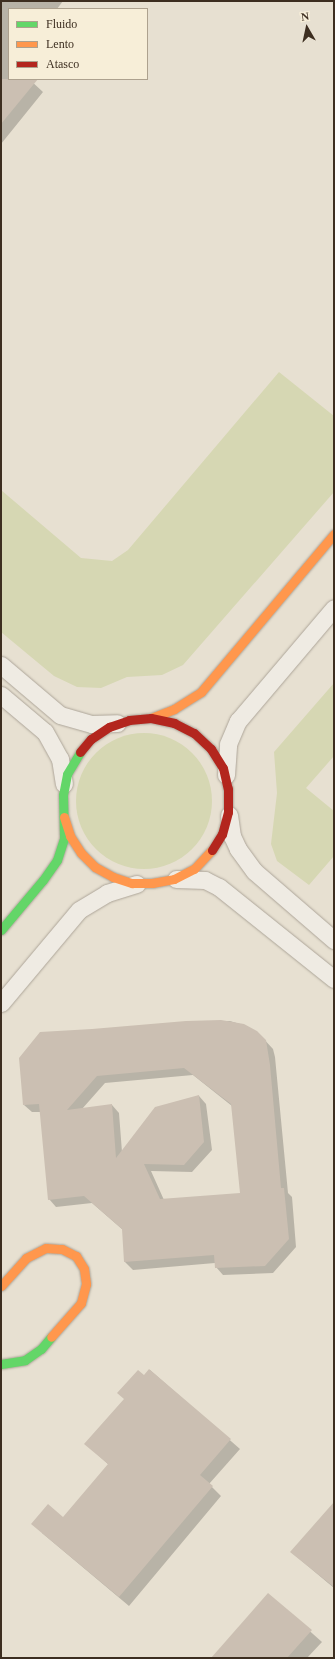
<!DOCTYPE html>
<style>
body{margin:0}
#map{position:relative;width:335px;height:1659px;overflow:hidden;background:#e7e0d1;font-family:Georgia,serif}
div>[style]{position:absolute}
.green>*{inset:0;background:#d6d7b3}
.round{border-radius:50%}
.shadow>*{inset:0;background:#0003}
.building>*{inset:0;background:#cbbfb2}
.roads{filter:drop-shadow(0 0 1px #ada599) drop-shadow(0 0 1px #ada599)}
.street>*{height:17px;margin:-8.5px;padding:0 8.5px;transform-origin:8.5px;border-radius:8.5px;background:#efebe3}
.fast>*{height:9px;margin:-4.5px;padding:0 4.5px;transform-origin:4.5px;border-radius:4.5px;background:#63d668}
.slow>*{height:9px;margin:-4.5px;padding:0 4.5px;transform-origin:4.5px;border-radius:4.5px;background:#ff974d}
.jam>*{height:9px;margin:-4.5px;padding:0 4.5px;transform-origin:4.5px;border-radius:4.5px;background:#b3261e}
span{translate:-50% -50%;white-space:nowrap;text-align:center;line-height:1.15;-webkit-text-stroke:3.5px #f7eed8;paint-order:stroke}
.frame{position:absolute;inset:0;border:2px solid #3d2e20;pointer-events:none}
.legend{position:absolute;left:8px;top:8px;width:140px;height:72px;box-sizing:border-box;background:#f7eed8;border:1px solid #ada18e;margin:0;padding:5px 7px;list-style:none;font-size:12px;color:#3d2e20}
.legend li{display:flex;align-items:center;gap:8px;height:20px}
.legend b{width:20px;border:1px solid #ada18e}
.north{position:absolute;left:287px;top:8px;width:40px;height:40px;-webkit-text-stroke:3px #f7eed8;paint-order:stroke;rotate:351deg;font-size:11px;font-weight:700;line-height:16px;text-align:center;color:#3d2e20}
.north::after{content:'';display:block;margin:auto;width:14px;height:18px;background:#3d2e20;clip-path:polygon(50% 0,100% 100%,50% 72%,0 100%)}
</style>
<div id="map">
<div class="green">
<i style="clip-path:polygon(279px 372px,334px 416px,334px 492px,183px 665px,162px 675px,127px 677px,101px 688px,77px 687px,54px 676px,1px 632px,1px 490px,81px 558px,112px 561px,128px 550px)"></i>
<i style="clip-path:polygon(334px 683px,334px 756px,306px 788px,334px 811px,334px 856px,309px 885px,277px 861px,271px 844px,277px 793px,274px 752px)"></i>
<i class="round" style="left:76px;top:733px;width:136px;height:136px"></i>
</div>
<div class="shadow">
<i style="clip-path:polygon(1px 1px,63px 1px,57px 9px,9px 9px,9px 79px,29px 79px,43px 92px,1px 144px)"></i>
<i style="clip-path:polygon(evenodd,230px 1021px,243px 1025px,261px 1036px,273px 1049px,275px 1057px,288px 1193px,292px 1197px,296px 1247px,273px 1273px,223px 1275px,216px 1267px,215px 1263px,133px 1270px,125px 1262px,123px 1230px,92px 1203px,56px 1207px,49px 1199px,41px 1112px,32px 1112px,24px 1105px,186px 1022px,230px 1021px,193px 1075px,232px 1106px,241px 1194px,164px 1200px,151px 1171px,192px 1172px,212px 1150px,206px 1104px,199px 1096px,122px 1152px,119px 1113px,112px 1105px,82px 1109px,105px 1083px,193px 1075px)"></i>
<i style="clip-path:polygon(150px 1370px,240px 1449px,209px 1484px,221px 1496px,129px 1606px,42px 1533px,64px 1518px,109px 1465px,86px 1444px)"></i>
<i style="clip-path:polygon(334px 1503px,334px 1588px,291px 1552px)"></i>
<i style="clip-path:polygon(268px 1594px,322px 1642px,307px 1658px,213px 1658px)"></i>
</div>
<div class="building">
<i style="clip-path:polygon(1px 79px,38px 79px,1px 124px)"></i>
<i style="clip-path:polygon(evenodd,221px 1020px,244px 1024px,257px 1031px,266px 1040px,270px 1065px,281px 1188px,284px 1188px,289px 1239px,265px 1266px,215px 1268px,214px 1255px,124px 1262px,122px 1229px,84px 1196px,48px 1200px,39px 1104px,23px 1105px,19px 1058px,40px 1032px,92px 1029px,186px 1021px,221px 1020px,184px 1068px,231px 1104px,240px 1193px,160px 1199px,144px 1164px,184px 1165px,204px 1142px,199px 1095px,155px 1107px,116px 1158px,112px 1104px,67px 1110px,97px 1076px,184px 1068px)"></i>
<i style="clip-path:polygon(149px 1369px,231px 1439px,200px 1475px,213px 1486px,119px 1597px,31px 1524px,48px 1504px,63px 1517px,108px 1464px,84px 1444px,124px 1399px,117px 1393px,138px 1370px,144px 1375px)"></i>
<i style="clip-path:polygon(334px 1502px,334px 1587px,290px 1552px)"></i>
<i style="clip-path:polygon(268px 1593px,312px 1630px,287px 1658px,211px 1658px)"></i>
</div>
<div class="roads">
<div class="street">
<i style="left:1px;top:665px;width:77px;rotate:40.3deg"></i>
<i style="left:60px;top:715px;width:33px;rotate:16deg"></i>
<i style="left:92px;top:724px;width:25px;rotate:-2deg"></i>
<i style="left:1px;top:695px;width:57px;rotate:40.1deg"></i>
<i style="left:45px;top:732px;width:31px;rotate:61deg"></i>
<i style="left:60px;top:759px;width:25px;rotate:81deg"></i>
<i style="left:226px;top:775px;width:31px;rotate:-86deg"></i>
<i style="left:228px;top:744px;width:25px;rotate:-67deg"></i>
<i style="left:238px;top:721px;width:148px;rotate:-49.7deg"></i>
<i style="left:229px;top:815px;width:21px;rotate:82deg"></i>
<i style="left:232px;top:836px;width:14px;rotate:65deg"></i>
<i style="left:238px;top:849px;width:27px;rotate:54deg"></i>
<i style="left:254px;top:871px;width:106px;rotate:40.8deg"></i>
<i style="left:176px;top:879px;width:29px;rotate:2deg"></i>
<i style="left:205px;top:880px;width:16px;rotate:27deg"></i>
<i style="left:219px;top:887px;width:147px;rotate:38.7deg"></i>
<i style="left:1px;top:1003px;width:121px;rotate:-50deg"></i>
<i style="left:79px;top:910px;width:33px;rotate:-31deg"></i>
<i style="left:107px;top:893px;width:31px;rotate:-17deg"></i>
</div>
<div class="fast">
<i style="left:1px;top:930px;width:65px;rotate:-50deg"></i>
<i style="left:43px;top:880px;width:24px;rotate:-55deg"></i>
<i style="left:57px;top:860px;width:23px;rotate:-72deg"></i>
<i style="left:64px;top:838px;width:43px;rotate:-91.3deg"></i>
<i style="left:63px;top:795px;width:21px;rotate:-79deg"></i>
<i style="left:67px;top:774px;width:26px;rotate:-59deg"></i>
<i style="left:1px;top:1364px;width:24px;rotate:-9deg"></i>
<i style="left:25px;top:1360px;width:19px;rotate:-35deg"></i>
<i style="left:41px;top:1349px;width:16px;rotate:-50deg"></i>
</div>
<div class="slow">
<i style="left:151px;top:718px;width:25px;rotate:-21deg"></i>
<i style="left:174px;top:709px;width:32px;rotate:-32deg"></i>
<i style="left:201px;top:692px;width:207px;rotate:-49.9deg"></i>
<i style="left:64px;top:817px;width:20px;rotate:72deg"></i>
<i style="left:70px;top:836px;width:20px;rotate:57deg"></i>
<i style="left:81px;top:853px;width:20px;rotate:45deg"></i>
<i style="left:95px;top:867px;width:21px;rotate:29deg"></i>
<i style="left:113px;top:877px;width:20px;rotate:18deg"></i>
<i style="left:132px;top:883px;width:20px"></i>
<i style="left:152px;top:883px;width:22px;rotate:-10deg"></i>
<i style="left:174px;top:879px;width:22px;rotate:-27deg"></i>
<i style="left:194px;top:869px;width:26px;rotate:-47deg"></i>
<i style="left:1px;top:1286px;width:38px;rotate:-48deg"></i>
<i style="left:26px;top:1258px;width:22px;rotate:-27deg"></i>
<i style="left:46px;top:1248px;width:16px;rotate:4deg"></i>
<i style="left:62px;top:1249px;width:16px;rotate:27deg"></i>
<i style="left:76px;top:1256px;width:15px;rotate:58deg"></i>
<i style="left:84px;top:1269px;width:15px;rotate:82deg"></i>
<i style="left:86px;top:1284px;width:20px;rotate:105deg"></i>
<i style="left:81px;top:1303px;width:45px;rotate:131.4deg"></i>
</div>
<div class="jam">
<i style="left:80px;top:752px;width:17px;rotate:-50deg"></i>
<i style="left:91px;top:739px;width:22px;rotate:-34deg"></i>
<i style="left:109px;top:727px;width:21px;rotate:-19deg"></i>
<i style="left:129px;top:720px;width:22px;rotate:-5deg"></i>
<i style="left:151px;top:718px;width:24px;rotate:12deg"></i>
<i style="left:174px;top:723px;width:22px;rotate:27deg"></i>
<i style="left:194px;top:733px;width:23px;rotate:43deg"></i>
<i style="left:211px;top:749px;width:22px;rotate:58deg"></i>
<i style="left:223px;top:768px;width:22px;rotate:77deg"></i>
<i style="left:228px;top:789px;width:23px;rotate:90deg"></i>
<i style="left:228px;top:812px;width:23px;rotate:105deg"></i>
<i style="left:222px;top:834px;width:19px;rotate:122deg"></i>
</div>
</div>
<div class="frame"></div>
<ul class="legend">
<li><b style="height:5px;background:#63d668"></b>Fluido</li>
<li><b style="height:5px;background:#ff974d"></b>Lento</li>
<li><b style="height:5px;background:#b3261e"></b>Atasco</li>
</ul>
<div class="north">N</div>
</div>
